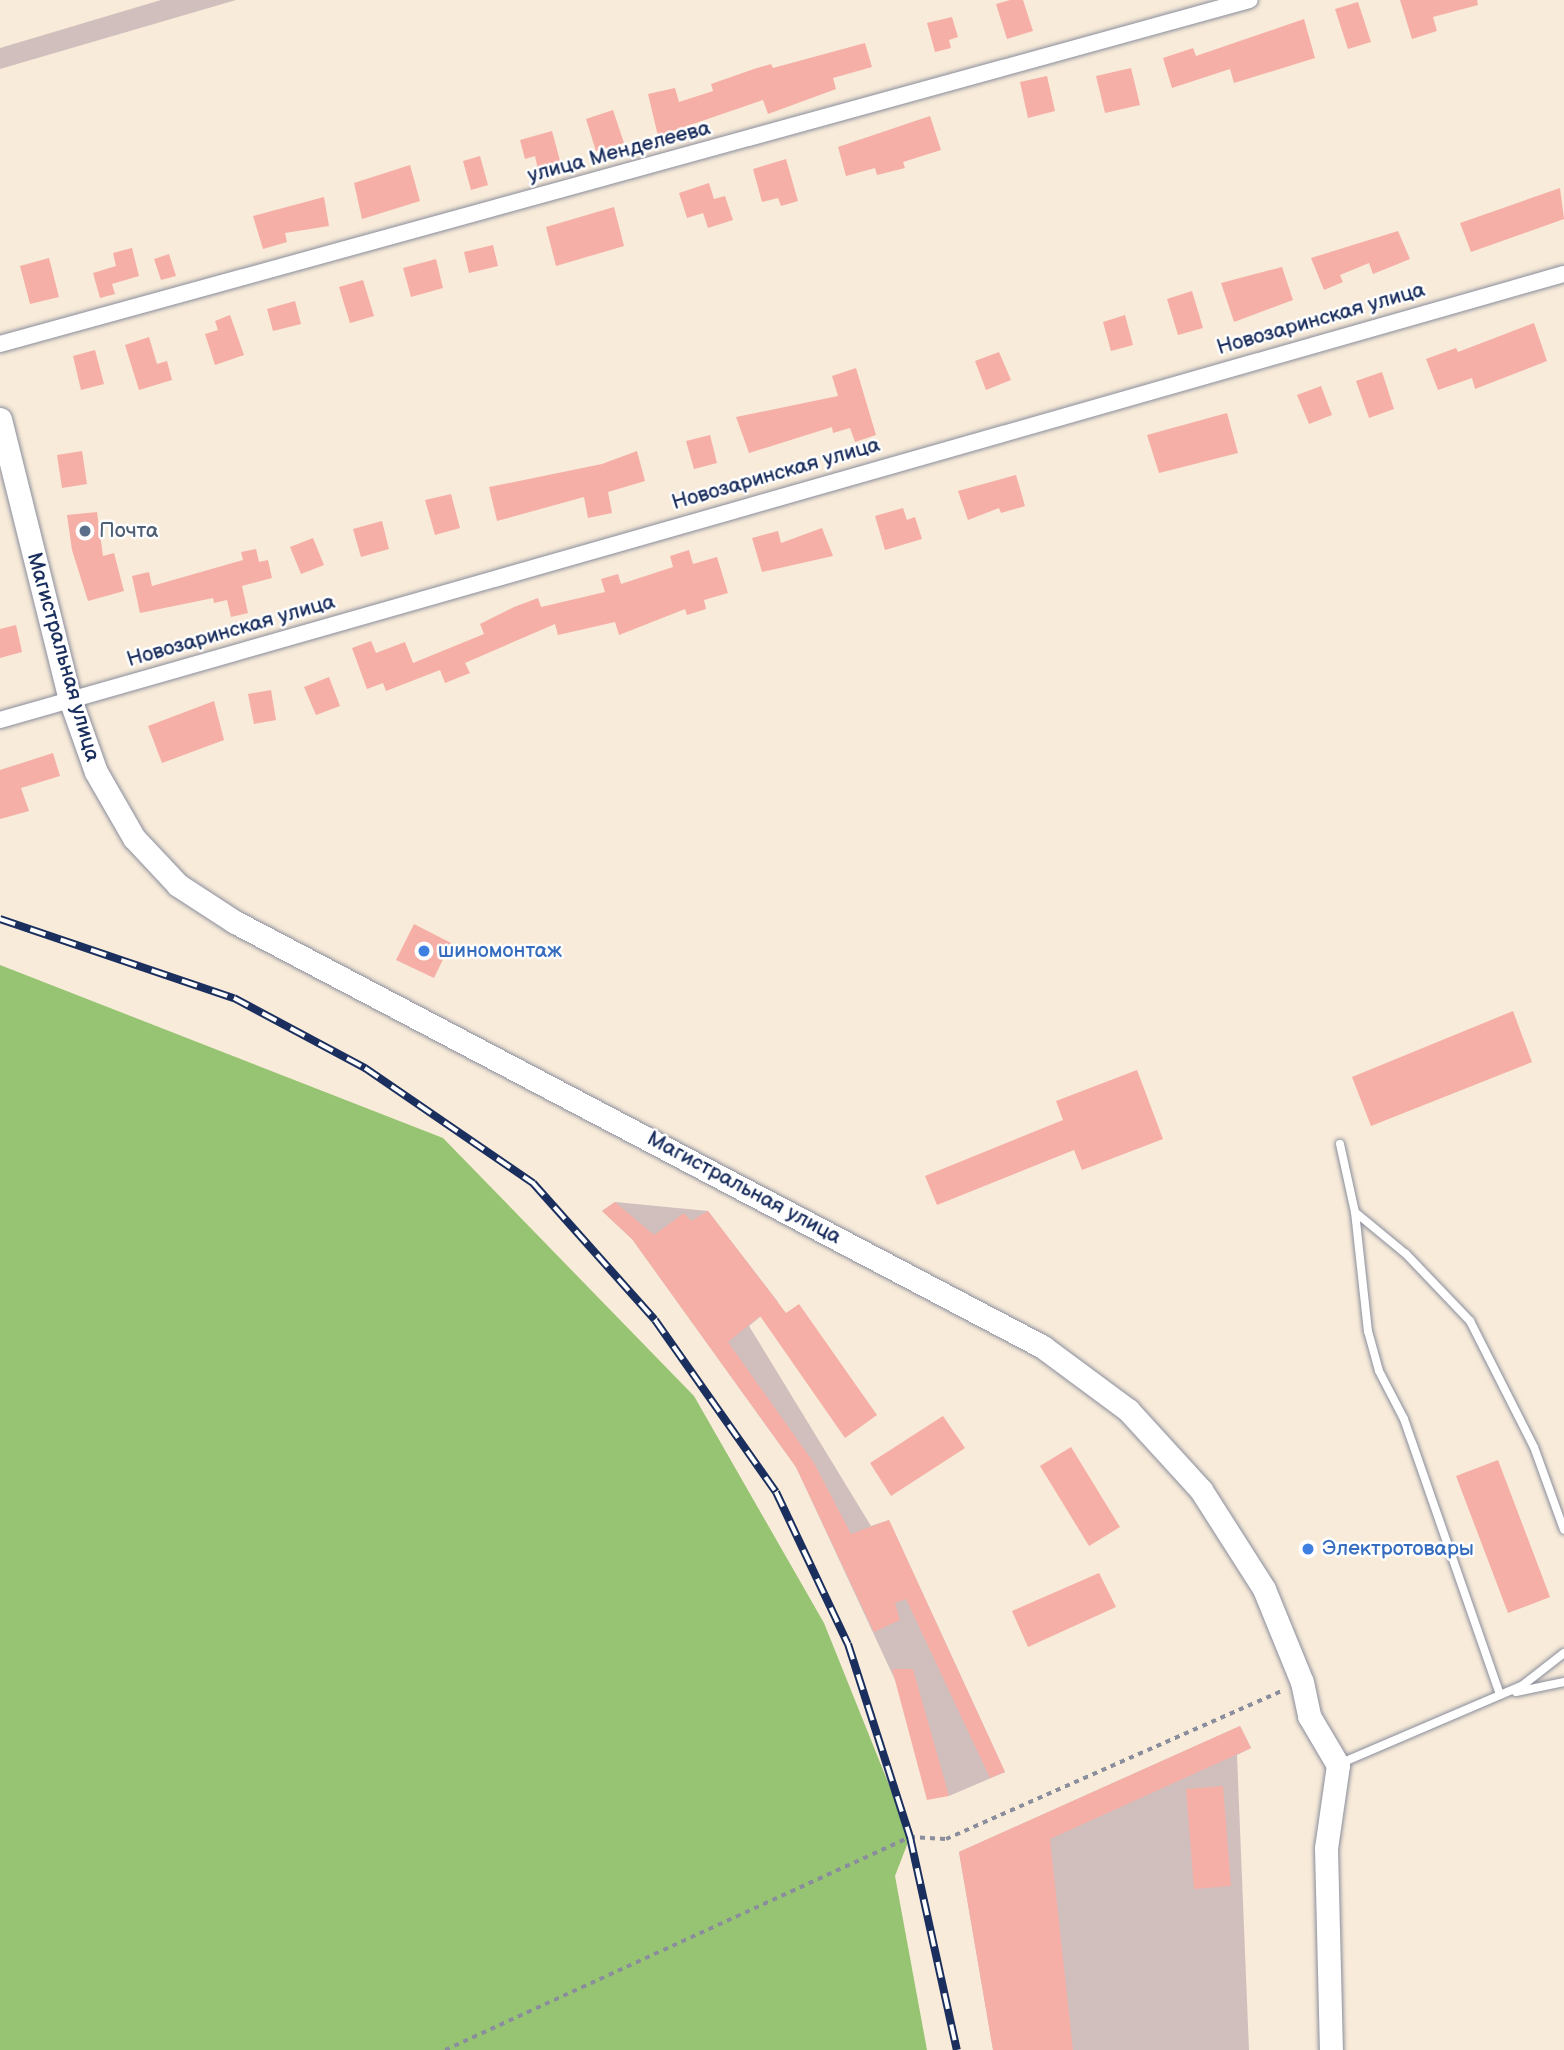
<!DOCTYPE html>
<meta charset="utf-8">
<style>
body{margin:0}
#map{position:relative;width:1564px;height:2050px;overflow:hidden;background:#f8ebd9;font-family:"Balsamiq Sans",sans-serif}
div>[style]{position:absolute}
.industrial>*{inset:0;background:#d1bfbe}
.green>*{inset:0;background:#97c473}
.building>*{inset:0;background:#f5afa7}
.path>*{height:3.5px;margin-top:-1.75px;transform-origin:0;background:repeating-linear-gradient(90deg,#8a8d9c 0 5px,transparent 0 10px)}
.roads{filter:drop-shadow(0 0 2px #8a8d9c) drop-shadow(0 0 2px #8a8d9c)}
.service>*{height:8px;margin:-4px;padding:0 4px;transform-origin:4px;border-radius:4px;background:#fff}
.minor>*{height:16px;margin:-8px;padding:0 8px;transform-origin:8px;border-radius:8px;background:#fff}
.secondary>*{height:23px;margin:-11.5px;padding:0 11.5px;transform-origin:11.5px;border-radius:11.5px;background:#fff}
.rail>*{height:8px;margin-top:-4px;transform-origin:0;background:repeating-linear-gradient(90deg,#fff 0 16px,#1b2f5e 0 32px);box-sizing:border-box;border-block:2px solid #1b2f5e}
.dots>*{width:19px;height:19px;translate:-50% -50%;box-sizing:border-box;border:4px solid #fff;border-radius:50%}
span{translate:-50% -50%;white-space:nowrap;text-align:center;line-height:1.15;-webkit-text-stroke:5px #fff;paint-order:stroke}
.street-label{font-size:21px;color:#1b2f5e}
.service-label{font-size:21px;color:#4e5e75}
.left{translate:0 -50%;text-align:left}
.shop-label{font-size:21px;color:#366cbe}
</style>
<div id="map">
<div class="industrial">
<i style="clip-path:polygon(161px 0,236px 0,0 69px,0 48px)"></i>
<i style="clip-path:polygon(615px 1202px,708px 1211px,778px 1302px,749px 1326px,871px 1526px,889px 1520px,1005px 1772px,949px 1796px,796px 1467px,632px 1239px,602px 1211px)"></i>
<i style="clip-path:polygon(1240px 1726px,1251px 1748px,1237px 1755px,1249px 2050px,993px 2050px,959px 1852px)"></i>
</div>
<div class="green">
<i style="clip-path:polygon(0 965px,443px 1138px,694px 1396px,824px 1623px,910px 1837px,895px 1876px,927px 2050px,0 2050px)"></i>
</div>
<div class="building">
<i style="clip-path:polygon(1010px 0,1023px 0,1033px 31px,1007px 39px,996px 4px)"></i>
<i style="clip-path:polygon(1400px 0,1477px 0,1478px 5px,1433px 17px,1437px 31px,1412px 39px)"></i>
<i style="clip-path:polygon(1358px 2px,1371px 42px,1348px 49px,1335px 9px)"></i>
<i style="clip-path:polygon(952px 17px,958px 37px,949px 40px,951px 48px,935px 52px,927px 23px)"></i>
<i style="clip-path:polygon(1304px 19px,1315px 58px,1234px 83px,1230px 69px,1172px 88px,1163px 58px,1193px 48px,1196px 56px)"></i>
<i style="clip-path:polygon(865px 43px,872px 67px,833px 78px,836px 89px,768px 114px,763px 100px,658px 136px,648px 94px,675px 88px,679px 102px,713px 91px,711px 84px,754px 69px,771px 64px,773px 68px)"></i>
<i style="clip-path:polygon(1131px 68px,1140px 105px,1105px 113px,1096px 76px)"></i>
<i style="clip-path:polygon(1047px 76px,1055px 111px,1028px 118px,1020px 82px)"></i>
<i style="clip-path:polygon(613px 110px,624px 143px,596px 151px,586px 119px)"></i>
<i style="clip-path:polygon(930px 116px,941px 150px,903px 162px,905px 168px,877px 175px,875px 168px,846px 176px,838px 147px)"></i>
<i style="clip-path:polygon(552px 131px,562px 168px,539px 174px,535px 156px,525px 159px,520px 140px)"></i>
<i style="clip-path:polygon(480px 156px,488px 185px,471px 190px,463px 161px)"></i>
<i style="clip-path:polygon(786px 159px,798px 201px,781px 206px,778px 198px,762px 202px,753px 169px)"></i>
<i style="clip-path:polygon(410px 165px,420px 201px,362px 219px,354px 183px)"></i>
<i style="clip-path:polygon(709px 183px,714px 199px,725px 196px,733px 220px,708px 228px,703px 213px,687px 218px,679px 193px)"></i>
<i style="clip-path:polygon(1560px 188px,1564px 219px,1471px 252px,1460px 223px)"></i>
<i style="clip-path:polygon(324px 197px,329px 226px,285px 233px,287px 242px,263px 249px,253px 216px)"></i>
<i style="clip-path:polygon(614px 207px,624px 246px,556px 266px,546px 227px)"></i>
<i style="clip-path:polygon(1398px 231px,1410px 259px,1373px 274px,1369px 263px,1340px 275px,1343px 282px,1324px 290px,1311px 258px)"></i>
<i style="clip-path:polygon(493px 245px,498px 266px,469px 273px,464px 252px)"></i>
<i style="clip-path:polygon(132px 248px,139px 276px,112px 284px,115px 294px,100px 298px,93px 273px,116px 266px,113px 253px)"></i>
<i style="clip-path:polygon(169px 254px,176px 276px,161px 280px,154px 259px)"></i>
<i style="clip-path:polygon(49px 258px,59px 297px,30px 304px,20px 266px)"></i>
<i style="clip-path:polygon(436px 259px,443px 288px,411px 297px,403px 268px)"></i>
<i style="clip-path:polygon(1282px 267px,1293px 300px,1234px 322px,1221px 283px)"></i>
<i style="clip-path:polygon(363px 280px,374px 316px,350px 323px,339px 287px)"></i>
<i style="clip-path:polygon(1192px 291px,1203px 328px,1178px 335px,1167px 299px)"></i>
<i style="clip-path:polygon(295px 301px,301px 324px,273px 331px,267px 309px)"></i>
<i style="clip-path:polygon(230px 315px,244px 355px,215px 365px,205px 334px,218px 330px,215px 321px)"></i>
<i style="clip-path:polygon(1125px 315px,1133px 345px,1111px 351px,1103px 322px)"></i>
<i style="clip-path:polygon(1534px 323px,1547px 361px,1475px 389px,1472px 378px,1438px 390px,1426px 359px,1456px 348px,1458px 352px)"></i>
<i style="clip-path:polygon(149px 337px,157px 364px,167px 361px,172px 380px,139px 390px,125px 345px)"></i>
<i style="clip-path:polygon(95px 350px,104px 384px,81px 390px,73px 356px)"></i>
<i style="clip-path:polygon(999px 352px,1011px 380px,986px 390px,975px 361px)"></i>
<i style="clip-path:polygon(856px 368px,876px 435px,855px 442px,850px 428px,833px 433px,832px 427px,749px 453px,736px 417px,838px 396px,832px 376px)"></i>
<i style="clip-path:polygon(1382px 372px,1394px 409px,1369px 418px,1356px 381px)"></i>
<i style="clip-path:polygon(1321px 386px,1332px 415px,1309px 424px,1297px 395px)"></i>
<i style="clip-path:polygon(1227px 413px,1238px 453px,1159px 473px,1147px 435px)"></i>
<i style="clip-path:polygon(710px 435px,717px 463px,694px 469px,686px 441px)"></i>
<i style="clip-path:polygon(82px 451px,87px 484px,62px 488px,57px 455px)"></i>
<i style="clip-path:polygon(637px 451px,645px 481px,608px 492px,612px 513px,588px 518px,584px 497px,497px 521px,489px 487px,602px 464px)"></i>
<i style="clip-path:polygon(1016px 475px,1025px 506px,1001px 513px,999px 508px,968px 520px,958px 491px)"></i>
<i style="clip-path:polygon(451px 494px,460px 528px,435px 535px,425px 500px)"></i>
<i style="clip-path:polygon(903px 508px,907px 520px,915px 517px,922px 539px,885px 550px,875px 516px)"></i>
<i style="clip-path:polygon(97px 512px,103px 556px,114px 553px,124px 591px,88px 601px,72px 550px,67px 515px)"></i>
<i style="clip-path:polygon(382px 521px,389px 549px,361px 557px,353px 529px)"></i>
<i style="clip-path:polygon(822px 528px,833px 556px,762px 572px,752px 538px,778px 531px,781px 543px)"></i>
<i style="clip-path:polygon(313px 538px,324px 565px,301px 574px,290px 547px)"></i>
<i style="clip-path:polygon(256px 549px,259px 562px,268px 560px,272px 578px,242px 586px,248px 613px,231px 617px,227px 600px,214px 603px,213px 598px,140px 613px,132px 576px,149px 572px,152px 586px,243px 560px,241px 552px)"></i>
<i style="clip-path:polygon(689px 550px,693px 564px,717px 557px,728px 593px,704px 600px,706px 609px,687px 615px,685px 609px,619px 635px,615px 622px,558px 635px,555px 624px,465px 663px,470px 673px,445px 683px,440px 670px,386px 691px,383px 683px,367px 689px,352px 648px,371px 641px,376px 653px,405px 642px,413px 663px,484px 634px,480px 624px,514px 607px,538px 598px,541px 607px,605px 592px,601px 579px,618px 574px,621px 584px,673px 567px,670px 556px)"></i>
<i style="clip-path:polygon(16px 625px,22px 652px,0 658px,0 629px)"></i>
<i style="clip-path:polygon(329px 677px,340px 706px,316px 715px,304px 687px)"></i>
<i style="clip-path:polygon(271px 690px,276px 720px,254px 724px,248px 694px)"></i>
<i style="clip-path:polygon(214px 701px,224px 740px,162px 763px,148px 726px)"></i>
<i style="clip-path:polygon(53px 753px,60px 776px,21px 788px,29px 811px,0 819px,0 770px)"></i>
<i style="clip-path:polygon(414px 924px,451px 943px,434px 978px,396px 960px)"></i>
<i style="clip-path:polygon(1513px 1011px,1532px 1062px,1371px 1126px,1352px 1077px)"></i>
<i style="clip-path:polygon(1137px 1070px,1163px 1139px,1082px 1170px,1074px 1150px,937px 1205px,925px 1176px,1063px 1120px,1056px 1101px)"></i>
<i style="clip-path:polygon(615px 1202px,654px 1235px,684px 1213px,691px 1221px,708px 1211px,786px 1313px,799px 1304px,877px 1415px,845px 1438px,760px 1316px,728px 1342px,814px 1463px,851px 1534px,889px 1520px,1005px 1772px,990px 1778px,906px 1599px,895px 1603px,900px 1620px,874px 1632px,796px 1467px,632px 1239px,602px 1211px)"></i>
<i style="clip-path:polygon(943px 1416px,965px 1448px,891px 1496px,870px 1463px)"></i>
<i style="clip-path:polygon(1071px 1447px,1120px 1527px,1089px 1546px,1040px 1466px)"></i>
<i style="clip-path:polygon(1498px 1460px,1550px 1597px,1508px 1613px,1456px 1476px)"></i>
<i style="clip-path:polygon(1099px 1573px,1116px 1607px,1028px 1647px,1012px 1611px)"></i>
<i style="clip-path:polygon(892px 1669px,913px 1669px,949px 1796px,927px 1800px)"></i>
<i style="clip-path:polygon(1240px 1726px,1251px 1748px,1050px 1839px,1073px 2050px,993px 2050px,959px 1852px)"></i>
<i style="clip-path:polygon(1223px 1786px,1231px 1886px,1194px 1889px,1186px 1789px)"></i>
</div>
<div class="path">
<i style="left:445px;top:2050px;width:511px;rotate:-24.61deg"></i>
<i style="left:910px;top:1837px;width:36px;rotate:3deg"></i>
<i style="left:946px;top:1839px;width:367px;rotate:-23.8deg"></i>
</div>
<div class="roads">
<div class="service">
<i style="left:1340px;top:1144px;width:70px;rotate:77.6deg"></i>
<i style="left:1355px;top:1212px;width:120px;rotate:83.8deg"></i>
<i style="left:1368px;top:1331px;width:41px;rotate:74.6deg"></i>
<i style="left:1379px;top:1371px;width:54px;rotate:62.5deg"></i>
<i style="left:1404px;top:1419px;width:292px;rotate:70.8deg"></i>
<i style="left:1355px;top:1212px;width:66px;rotate:39.5deg"></i>
<i style="left:1406px;top:1254px;width:93px;rotate:46.3deg"></i>
<i style="left:1470px;top:1321px;width:141px;rotate:63.1deg"></i>
<i style="left:1534px;top:1447px;width:88px;rotate:70.1deg"></i>
<i style="left:1516px;top:1692px;width:49px;rotate:-11.8deg"></i>
<i style="left:1339px;top:1764px;width:200px;rotate:-23.2deg"></i>
<i style="left:1523px;top:1685px;width:52px;rotate:-38deg"></i>
</div>
<div class="minor">
<i style="left:0;top:344px;width:1296px;rotate:-15.39deg"></i>
<i style="left:0;top:720px;width:1626px;rotate:-15.92deg"></i>
</div>
<div class="secondary">
<i style="left:0;top:419px;width:289px;rotate:76deg"></i>
<i style="left:70px;top:699px;width:77px;rotate:70.4deg"></i>
<i style="left:96px;top:772px;width:76px;rotate:60.1deg"></i>
<i style="left:134px;top:838px;width:64px;rotate:46.9deg"></i>
<i style="left:178px;top:885px;width:68px;rotate:33deg"></i>
<i style="left:235px;top:922px;width:913px;rotate:27.74deg"></i>
<i style="left:1043px;top:1347px;width:106px;rotate:36.5deg"></i>
<i style="left:1128px;top:1410px;width:108px;rotate:47.6deg"></i>
<i style="left:1201px;top:1490px;width:117px;rotate:57.5deg"></i>
<i style="left:1264px;top:1589px;width:100px;rotate:67.8deg"></i>
<i style="left:1302px;top:1682px;width:35px;rotate:78deg"></i>
<i style="left:1309px;top:1716px;width:57px;rotate:59.4deg"></i>
<i style="left:1338px;top:1765px;width:84px;rotate:98.2deg"></i>
<i style="left:1326px;top:1848px;width:202px;rotate:88.6deg"></i>
</div>
</div>
<div class="rail">
<i style="left:0;top:919px;width:247px;rotate:18.7deg"></i>
<i style="left:234px;top:998px;width:149px;rotate:28.1deg"></i>
<i style="left:365px;top:1068px;width:204px;rotate:34.4deg"></i>
<i style="left:533px;top:1183px;width:183px;rotate:48.3deg"></i>
<i style="left:655px;top:1320px;width:210px;rotate:54.9deg"></i>
<i style="left:776px;top:1492px;width:168px;rotate:64.7deg"></i>
<i style="left:848px;top:1644px;width:203px;rotate:72.2deg"></i>
<i style="left:910px;top:1837px;width:218px;rotate:77.6deg"></i>
</div>
<div class="dots">
<i style="left:85px;top:531px;background:#5c6f8a"></i>
<i style="left:424px;top:951px;background:#3f7fe0"></i>
<i style="left:1308px;top:1549px;background:#3f7fe0"></i>
</div>
<div class="street-label">
<span style="left:619px;top:152px;rotate:-15deg">улица Менделеева</span>
<span style="left:1321px;top:319px;rotate:-16deg">Новозаринская улица</span>
<span style="left:776px;top:474px;rotate:-16deg">Новозаринская улица</span>
<span style="left:231px;top:631px;rotate:-16deg">Новозаринская улица</span>
<span style="left:63px;top:657px;rotate:74deg">Магистральная улица</span>
<span style="left:744px;top:1188px;rotate:28deg">Магистральная улица</span>
</div>
<div class="service-label">
<span class="left" style="left:99px;top:531px">Почта</span>
</div>
<div class="shop-label">
<span class="left" style="left:438px;top:951px">шиномонтаж</span>
<span class="left" style="left:1322px;top:1549px">Электротовары</span>
</div>
</div>
